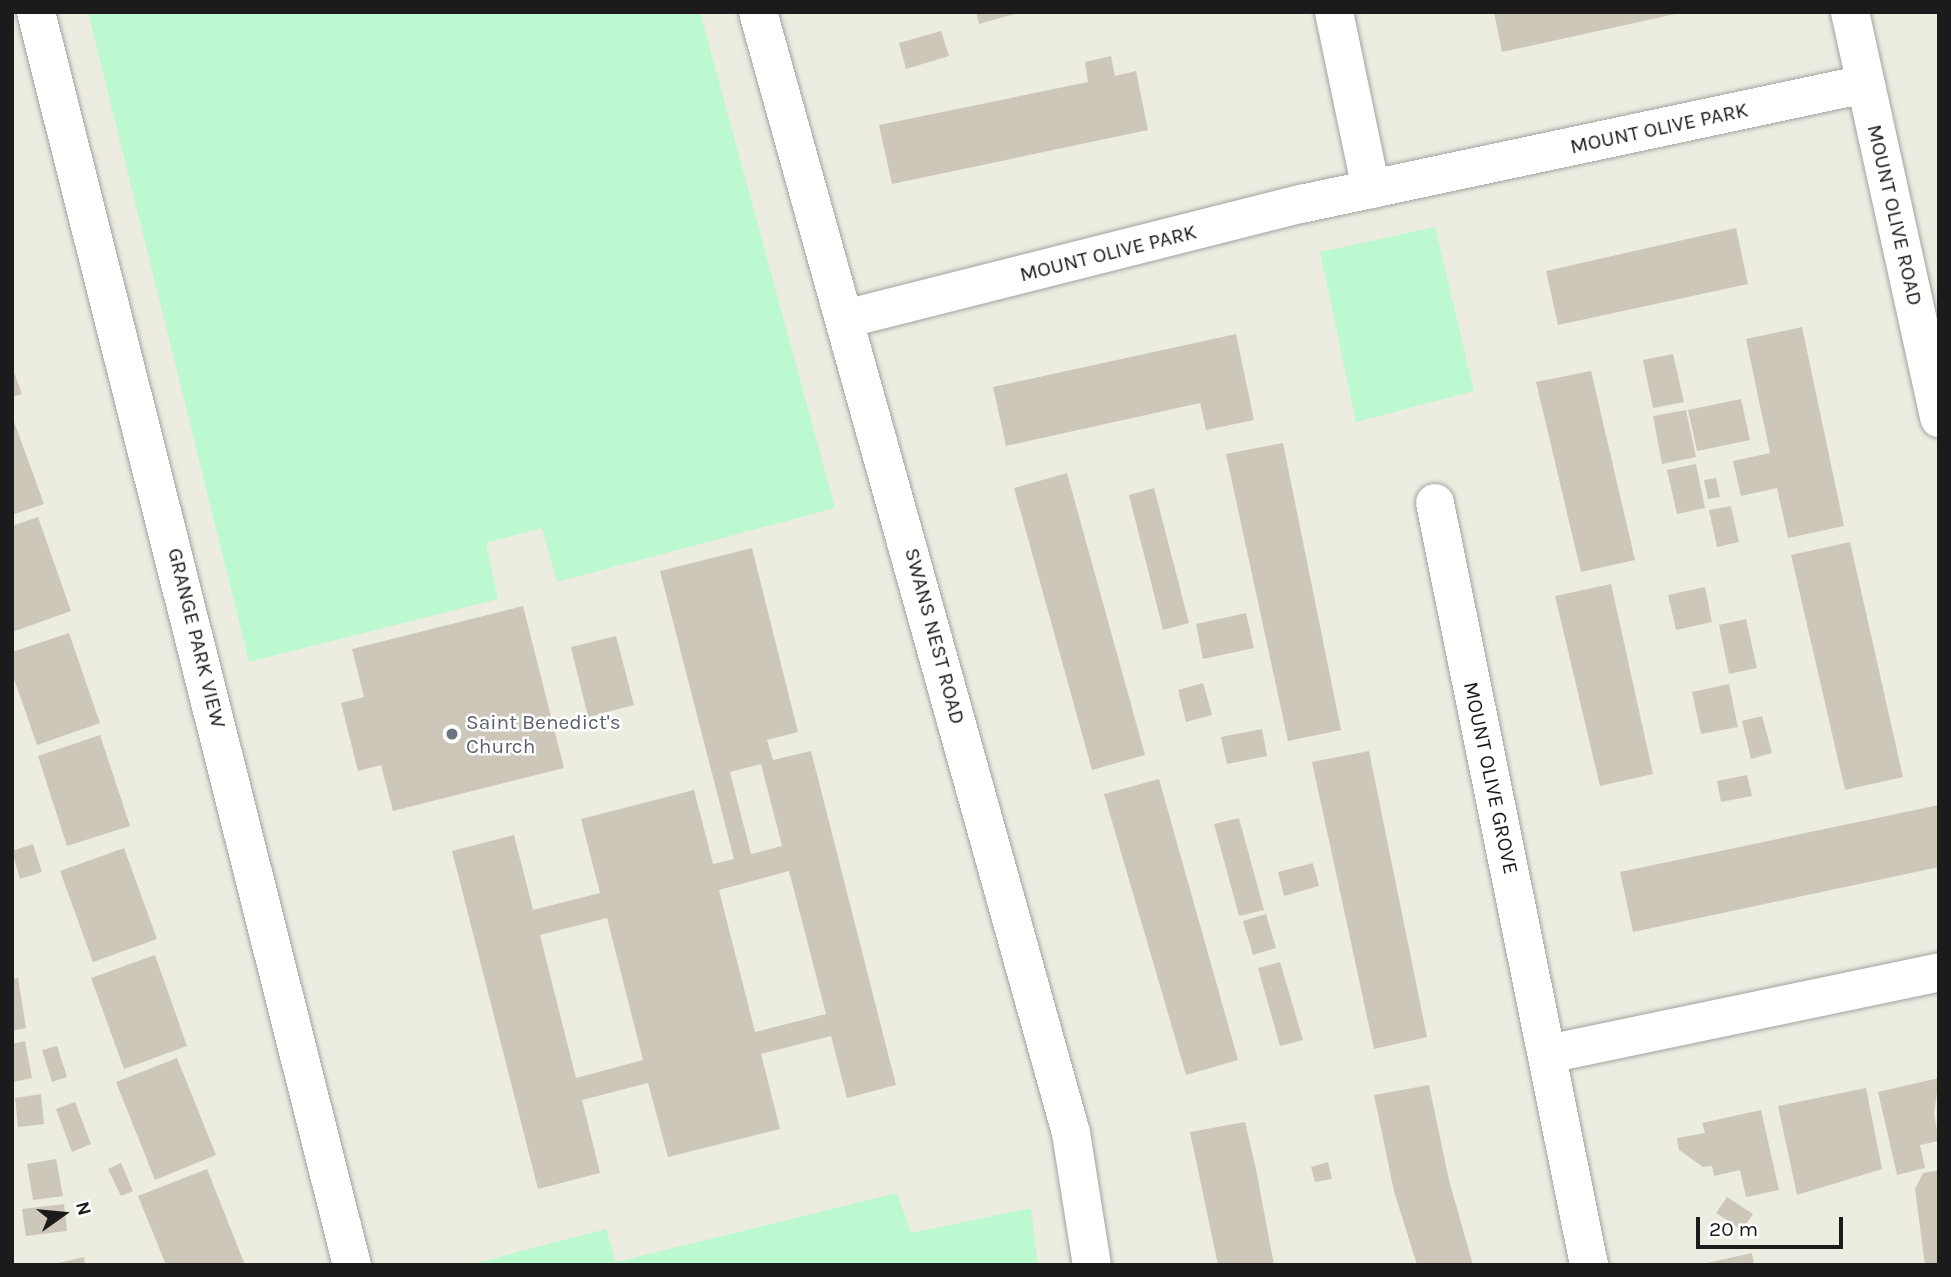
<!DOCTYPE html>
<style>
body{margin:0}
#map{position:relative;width:1951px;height:1277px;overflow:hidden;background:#edece1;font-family:Karla,sans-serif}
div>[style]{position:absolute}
.park>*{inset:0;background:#bcf9d0}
.building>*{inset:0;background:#cdc7ba}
.roads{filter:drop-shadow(0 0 2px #a2a2a2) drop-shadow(0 0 2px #a2a2a2)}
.minor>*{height:38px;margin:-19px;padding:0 19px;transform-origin:19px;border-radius:19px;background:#fff}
.dots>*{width:19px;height:19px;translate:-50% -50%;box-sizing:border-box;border:4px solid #fff;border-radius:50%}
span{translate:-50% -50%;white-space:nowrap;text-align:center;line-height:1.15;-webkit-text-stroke:5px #fff;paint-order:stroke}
.street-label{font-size:21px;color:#1b1b1b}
.worship-label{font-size:21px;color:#5b616d}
.left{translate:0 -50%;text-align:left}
.frame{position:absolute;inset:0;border:14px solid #1b1b1b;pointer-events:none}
.north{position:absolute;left:28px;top:1179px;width:70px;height:70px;-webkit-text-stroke:5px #fff;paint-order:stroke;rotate:75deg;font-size:19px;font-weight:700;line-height:28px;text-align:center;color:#1b1b1b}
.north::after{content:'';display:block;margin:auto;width:24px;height:32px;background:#1b1b1b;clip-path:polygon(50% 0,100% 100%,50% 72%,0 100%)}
.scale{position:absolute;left:1696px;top:1217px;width:147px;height:32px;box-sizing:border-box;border:4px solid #1b1b1b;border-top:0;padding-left:9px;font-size:21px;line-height:24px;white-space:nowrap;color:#1b1b1b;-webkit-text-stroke:5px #fff;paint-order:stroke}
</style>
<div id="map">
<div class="park">
<i style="clip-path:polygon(88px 12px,700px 12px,835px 508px,557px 582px,542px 528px,486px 543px,498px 599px,249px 662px)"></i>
<i style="clip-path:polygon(1435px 227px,1474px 391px,1356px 422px,1320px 252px)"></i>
<i style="clip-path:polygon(897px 1193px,911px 1233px,1031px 1208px,1038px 1265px,468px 1265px,606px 1229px,616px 1262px)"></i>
</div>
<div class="building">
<i style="clip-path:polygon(976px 12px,1018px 12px,1018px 13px,979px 24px)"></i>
<i style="clip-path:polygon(1494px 12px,1680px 12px,1680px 13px,1502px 52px)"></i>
<i style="clip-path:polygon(941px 31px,949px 56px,906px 69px,899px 43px)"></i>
<i style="clip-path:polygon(1111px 56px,1115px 76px,1136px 71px,1148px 130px,892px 184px,879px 125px,1088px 82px,1085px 62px)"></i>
<i style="clip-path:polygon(1736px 228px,1748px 284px,1558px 325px,1546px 271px)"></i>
<i style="clip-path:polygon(1802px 327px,1844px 526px,1788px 538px,1777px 488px,1741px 496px,1733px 461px,1770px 453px,1746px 339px)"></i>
<i style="clip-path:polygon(1236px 334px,1254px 420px,1206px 430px,1200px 403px,1006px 446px,993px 387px)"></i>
<i style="clip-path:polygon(1673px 354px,1684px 402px,1653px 408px,1643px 360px)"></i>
<i style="clip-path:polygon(12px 367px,22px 394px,12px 397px)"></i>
<i style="clip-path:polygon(1591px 371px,1635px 560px,1581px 572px,1536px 382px)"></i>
<i style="clip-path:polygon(1741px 399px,1750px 440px,1697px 451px,1688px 410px)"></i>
<i style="clip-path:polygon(1686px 410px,1696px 457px,1662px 464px,1653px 416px)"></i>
<i style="clip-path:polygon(12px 416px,44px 504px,12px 515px)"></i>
<i style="clip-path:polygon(1283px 443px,1341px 730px,1288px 741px,1226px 454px)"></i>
<i style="clip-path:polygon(1696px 464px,1705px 508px,1677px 514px,1667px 470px)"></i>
<i style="clip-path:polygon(1067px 473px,1145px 755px,1092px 770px,1014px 488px)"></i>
<i style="clip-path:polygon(1716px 478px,1720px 497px,1708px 499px,1704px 480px)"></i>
<i style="clip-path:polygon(1154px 488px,1189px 623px,1163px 630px,1129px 495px)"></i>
<i style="clip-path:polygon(1731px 506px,1739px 542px,1717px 547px,1709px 510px)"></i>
<i style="clip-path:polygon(38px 517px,71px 611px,12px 632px,12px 526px)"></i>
<i style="clip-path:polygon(1850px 542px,1903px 777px,1845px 790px,1791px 555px)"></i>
<i style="clip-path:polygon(evenodd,752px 548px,798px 732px,767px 740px,773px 760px,811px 751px,896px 1085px,847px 1098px,831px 1036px,761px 1054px,780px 1129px,668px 1157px,648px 1083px,582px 1100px,600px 1173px,538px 1189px,452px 851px,514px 835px,533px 910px,600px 893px,581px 819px,694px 790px,713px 864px,734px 859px,660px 571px,752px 548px,761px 764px,782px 846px,751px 854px,730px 772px,761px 764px,752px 548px,789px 871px,826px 1014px,755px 1032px,719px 890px,789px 871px,752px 548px,607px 918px,643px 1060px,576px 1078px,540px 935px,607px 918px)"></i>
<i style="clip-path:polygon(1611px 584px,1653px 774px,1600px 786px,1555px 596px)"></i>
<i style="clip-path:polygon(1705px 587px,1712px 622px,1676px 630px,1668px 595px)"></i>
<i style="clip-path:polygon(523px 606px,564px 768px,393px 811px,381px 765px,358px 771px,341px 703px,364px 697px,352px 649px)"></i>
<i style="clip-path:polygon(1246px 613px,1254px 648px,1203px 659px,1196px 624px)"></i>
<i style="clip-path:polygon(1746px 619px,1757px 668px,1729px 674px,1719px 625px)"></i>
<i style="clip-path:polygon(69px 633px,100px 723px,37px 745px,12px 673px,12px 652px)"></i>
<i style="clip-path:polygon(616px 636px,634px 705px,588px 717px,571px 647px)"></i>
<i style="clip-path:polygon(1203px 683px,1212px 715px,1186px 722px,1178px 690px)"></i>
<i style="clip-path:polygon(1729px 684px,1738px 727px,1701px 734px,1692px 692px)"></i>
<i style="clip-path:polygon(1762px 716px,1772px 753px,1751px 759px,1742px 721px)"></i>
<i style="clip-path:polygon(1262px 729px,1267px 756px,1227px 764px,1221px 737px)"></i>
<i style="clip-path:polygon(100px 735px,130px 826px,67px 846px,38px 756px)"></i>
<i style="clip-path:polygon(1369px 751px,1427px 1037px,1374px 1049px,1312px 762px)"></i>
<i style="clip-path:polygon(1747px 775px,1752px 796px,1721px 802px,1717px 781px)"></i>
<i style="clip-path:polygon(1159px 779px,1238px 1060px,1186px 1075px,1104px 794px)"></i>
<i style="clip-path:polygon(1939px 805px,1939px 867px,1633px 932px,1620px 872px)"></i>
<i style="clip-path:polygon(1239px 818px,1264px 910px,1239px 916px,1214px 824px)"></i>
<i style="clip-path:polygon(33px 844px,42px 872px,20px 879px,12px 851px)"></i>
<i style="clip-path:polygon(124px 848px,157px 939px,93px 962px,60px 871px)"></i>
<i style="clip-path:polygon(1313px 863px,1319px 886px,1284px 896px,1278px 872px)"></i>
<i style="clip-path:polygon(1266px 914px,1276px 948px,1253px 955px,1243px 921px)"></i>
<i style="clip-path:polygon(155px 955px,187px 1046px,124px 1069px,91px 978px)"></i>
<i style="clip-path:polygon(1280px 962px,1303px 1040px,1280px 1046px,1258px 968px)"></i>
<i style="clip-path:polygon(18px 978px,26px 1028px,12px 1031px,12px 979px)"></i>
<i style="clip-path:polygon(25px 1041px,32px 1078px,14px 1082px,12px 1044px)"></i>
<i style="clip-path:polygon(57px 1046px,67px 1077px,52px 1082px,42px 1050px)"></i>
<i style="clip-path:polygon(177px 1058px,216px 1155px,155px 1180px,116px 1082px)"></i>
<i style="clip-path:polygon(1939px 1078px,1934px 1114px,1939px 1141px,1920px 1145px,1925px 1168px,1897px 1175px,1878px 1092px)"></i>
<i style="clip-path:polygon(1429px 1085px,1449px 1180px,1473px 1265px,1417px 1265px,1394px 1191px,1374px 1095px)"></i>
<i style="clip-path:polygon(1866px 1088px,1882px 1169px,1797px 1195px,1778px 1106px)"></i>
<i style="clip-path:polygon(41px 1094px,44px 1124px,18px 1127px,15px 1098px)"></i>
<i style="clip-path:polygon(75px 1102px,91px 1144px,72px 1152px,56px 1109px)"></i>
<i style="clip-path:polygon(1761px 1110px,1779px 1190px,1746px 1197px,1740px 1170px,1714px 1176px,1712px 1166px,1703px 1167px,1679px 1150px,1677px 1138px,1705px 1133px,1702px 1123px)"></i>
<i style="clip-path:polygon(1245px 1122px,1256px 1169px,1274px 1265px,1218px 1265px,1190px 1132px)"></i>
<i style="clip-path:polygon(56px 1159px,63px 1196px,33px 1200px,27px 1164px)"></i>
<i style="clip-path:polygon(1328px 1162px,1332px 1179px,1315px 1182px,1311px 1167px)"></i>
<i style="clip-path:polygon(121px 1163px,133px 1191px,121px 1196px,108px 1169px)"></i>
<i style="clip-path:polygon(207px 1169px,245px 1265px,166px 1265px,138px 1196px)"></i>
<i style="clip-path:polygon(1939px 1170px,1939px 1265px,1925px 1265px,1915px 1189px,1923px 1173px)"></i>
<i style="clip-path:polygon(1727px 1197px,1753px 1214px,1742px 1230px,1716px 1213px)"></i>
<i style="clip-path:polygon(64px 1204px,67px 1231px,26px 1236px,22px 1209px)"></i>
<i style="clip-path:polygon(1752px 1253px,1754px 1265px,1702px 1265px,1702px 1264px)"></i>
<i style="clip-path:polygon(84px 1257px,85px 1265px,54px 1265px,54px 1264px)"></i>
</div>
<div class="roads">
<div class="minor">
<i style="left:36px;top:12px;width:1292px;rotate:75.85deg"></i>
<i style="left:758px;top:12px;width:1164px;rotate:74.4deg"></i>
<i style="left:1071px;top:1133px;width:134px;rotate:81deg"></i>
<i style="left:1334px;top:12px;width:181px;rotate:78.2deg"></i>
<i style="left:1850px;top:12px;width:416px;rotate:77.6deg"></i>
<i style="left:845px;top:319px;width:470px;rotate:-14.2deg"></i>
<i style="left:1301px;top:204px;width:577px;rotate:-12.01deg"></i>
<i style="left:1435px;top:503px;width:777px;rotate:78.57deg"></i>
<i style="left:1548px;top:1054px;width:400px;rotate:-11.8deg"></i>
</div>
</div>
<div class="dots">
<i style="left:452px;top:734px;background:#6b7280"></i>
</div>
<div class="street-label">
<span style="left:1659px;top:128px;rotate:-12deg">MOUNT OLIVE PARK</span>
<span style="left:1895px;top:215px;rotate:77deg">MOUNT OLIVE ROAD</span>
<span style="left:1108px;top:253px;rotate:-14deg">MOUNT OLIVE PARK</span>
<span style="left:935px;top:636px;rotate:75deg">SWANS NEST ROAD</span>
<span style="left:197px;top:638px;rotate:76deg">GRANGE PARK VIEW</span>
<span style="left:1491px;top:778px;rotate:78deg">MOUNT OLIVE GROVE</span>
</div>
<div class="worship-label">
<span class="left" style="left:466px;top:734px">Saint Benedict's<br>Church</span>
</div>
<div class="frame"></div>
<div class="north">N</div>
<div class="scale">20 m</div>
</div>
